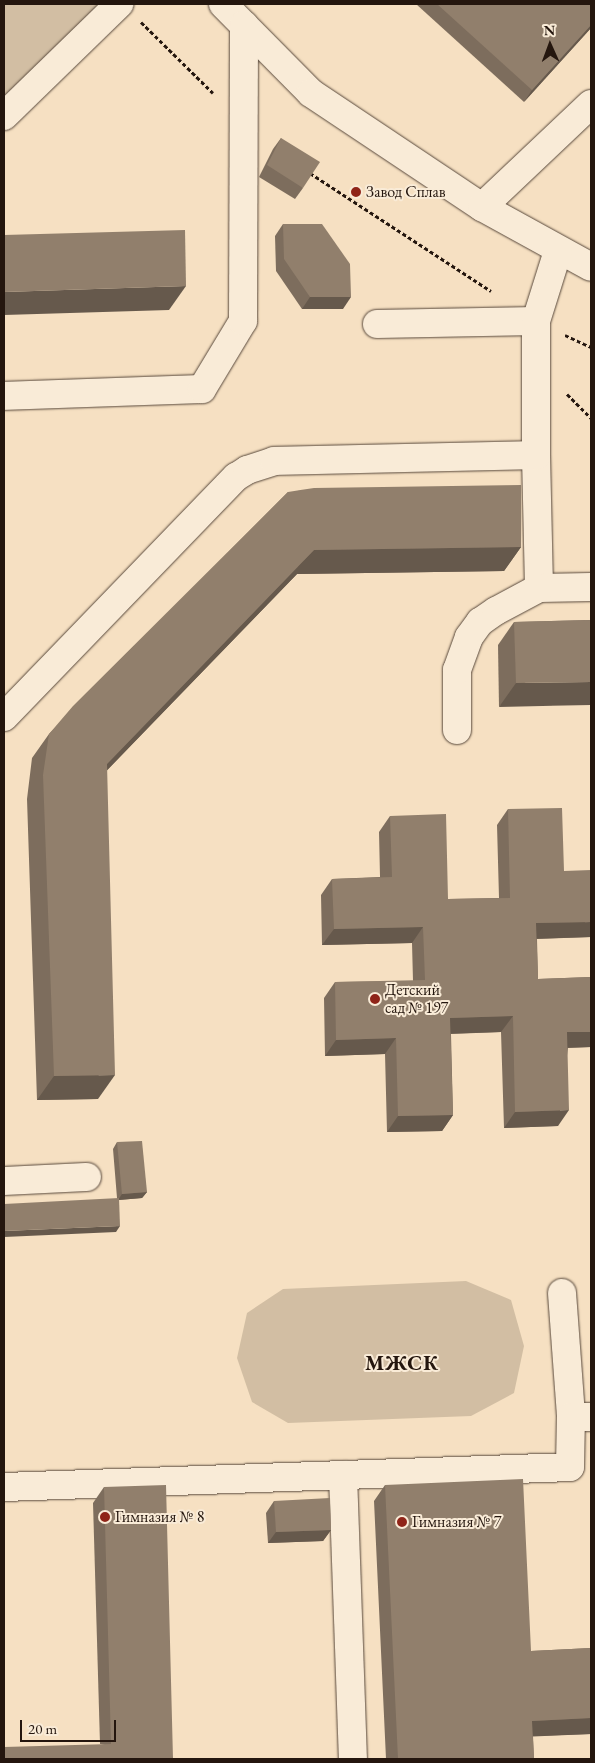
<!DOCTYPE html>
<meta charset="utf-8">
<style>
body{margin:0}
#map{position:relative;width:595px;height:1763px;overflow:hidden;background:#f6e0c2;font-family:"EB Garamond",serif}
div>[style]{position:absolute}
.green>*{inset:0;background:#d2bea3}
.path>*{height:3px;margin-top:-1.5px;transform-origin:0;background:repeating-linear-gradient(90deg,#24160e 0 4px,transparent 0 6.5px)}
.roads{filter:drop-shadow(0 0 1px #58483b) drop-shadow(0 0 1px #58483b)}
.minor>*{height:28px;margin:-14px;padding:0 14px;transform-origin:14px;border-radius:14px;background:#f9ebd7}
.wall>*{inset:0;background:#7d6d5d}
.shaded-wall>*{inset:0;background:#66594c}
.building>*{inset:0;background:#917f6c}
.dots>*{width:14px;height:14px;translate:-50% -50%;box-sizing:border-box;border:2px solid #f9ebd7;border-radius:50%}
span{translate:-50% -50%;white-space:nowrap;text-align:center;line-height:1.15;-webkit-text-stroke:4px #f9ebd7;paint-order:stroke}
.poi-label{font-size:16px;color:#24160e}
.left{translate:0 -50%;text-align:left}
.district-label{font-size:21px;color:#24160e;font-weight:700;letter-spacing:1px}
.frame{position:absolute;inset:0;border:5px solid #24160e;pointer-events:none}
.north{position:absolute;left:525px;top:20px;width:50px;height:50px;-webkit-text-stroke:4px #f9ebd7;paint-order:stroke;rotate:358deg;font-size:14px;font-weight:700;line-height:20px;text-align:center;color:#24160e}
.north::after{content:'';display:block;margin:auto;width:18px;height:22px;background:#24160e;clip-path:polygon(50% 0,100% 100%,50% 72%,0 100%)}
.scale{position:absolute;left:20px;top:1720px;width:96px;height:22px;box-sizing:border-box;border:2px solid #24160e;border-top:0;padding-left:6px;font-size:15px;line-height:18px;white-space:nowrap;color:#24160e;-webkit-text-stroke:4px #f9ebd7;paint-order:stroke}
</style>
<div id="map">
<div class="green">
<i style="clip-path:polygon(4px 4px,113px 4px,4px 110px)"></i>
<i style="clip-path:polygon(466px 1281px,511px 1300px,524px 1346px,514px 1393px,471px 1416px,288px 1423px,252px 1402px,237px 1358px,247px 1313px,283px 1289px)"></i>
</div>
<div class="path">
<i style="left:141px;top:22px;width:101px;rotate:44.6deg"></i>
<i style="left:310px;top:173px;width:216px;rotate:33.1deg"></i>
<i style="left:565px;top:335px;width:29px;rotate:25deg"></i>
<i style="left:567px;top:394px;width:34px;rotate:45deg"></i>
</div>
<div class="roads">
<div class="minor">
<i style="left:223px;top:4px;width:125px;rotate:45.3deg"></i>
<i style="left:311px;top:93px;width:206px;rotate:33.7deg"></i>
<i style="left:482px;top:207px;width:124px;rotate:28.8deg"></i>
<i style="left:4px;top:116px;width:161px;rotate:-44.2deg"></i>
<i style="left:482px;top:207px;width:150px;rotate:-43.4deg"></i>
<i style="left:377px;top:324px;width:159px;rotate:-1.1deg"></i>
<i style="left:4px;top:396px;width:198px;rotate:-2deg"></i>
<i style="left:202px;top:389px;width:79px;rotate:-58.9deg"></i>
<i style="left:243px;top:321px;width:296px;rotate:-89.8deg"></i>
<i style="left:536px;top:455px;width:133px;rotate:88.7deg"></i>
<i style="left:539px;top:588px;width:52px;rotate:-1.1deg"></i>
<i style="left:4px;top:717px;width:334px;rotate:-46deg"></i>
<i style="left:236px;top:477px;width:13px;rotate:-32deg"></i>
<i style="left:247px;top:470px;width:28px;rotate:-18deg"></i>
<i style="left:274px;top:461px;width:262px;rotate:-1.3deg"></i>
<i style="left:536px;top:455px;width:134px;rotate:-90deg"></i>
<i style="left:536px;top:321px;width:73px;rotate:-72.6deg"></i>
<i style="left:457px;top:730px;width:60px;rotate:-90deg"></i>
<i style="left:457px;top:670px;width:35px;rotate:-70deg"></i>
<i style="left:469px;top:637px;width:19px;rotate:-54deg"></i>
<i style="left:480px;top:622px;width:19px;rotate:-35deg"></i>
<i style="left:496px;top:611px;width:49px;rotate:-28.1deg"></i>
<i style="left:4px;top:1181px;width:83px;rotate:-2.8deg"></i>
<i style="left:562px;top:1293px;width:124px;rotate:85.8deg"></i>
<i style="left:343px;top:1475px;width:284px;rotate:88deg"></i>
<i style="left:4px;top:1487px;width:566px;rotate:-2.02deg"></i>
<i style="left:570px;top:1467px;width:50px;rotate:-88.9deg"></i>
<i style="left:571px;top:1417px;width:20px"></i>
</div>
</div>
<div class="wall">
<i style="clip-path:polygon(416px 4px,591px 4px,591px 28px,524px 102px)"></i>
<i style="clip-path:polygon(281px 138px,303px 188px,295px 199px,259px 177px,273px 149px)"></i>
<i style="clip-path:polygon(283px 224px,343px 309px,302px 309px,276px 271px,275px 236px)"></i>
<i style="clip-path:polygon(288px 492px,521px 547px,504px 571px,297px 574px,107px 770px,98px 1099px,37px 1100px,27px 799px,32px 758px,49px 734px)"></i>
<i style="clip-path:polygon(591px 620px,499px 707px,498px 645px,514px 622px)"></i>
<i style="clip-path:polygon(508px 809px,564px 871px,591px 937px,537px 939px,538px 979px,591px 977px,591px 1047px,568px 1048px,558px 1126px,504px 1128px,501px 1032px,451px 1034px,453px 1115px,442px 1131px,387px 1132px,385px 1054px,325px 1056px,324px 998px,335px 982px,413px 981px,412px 943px,322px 945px,321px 895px,332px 879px,380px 877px,379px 832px,390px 816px,448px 899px,499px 898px,497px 825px)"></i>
<i style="clip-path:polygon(117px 1142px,147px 1192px,142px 1198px,119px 1200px,116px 1232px,117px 1198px,113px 1149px)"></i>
<i style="clip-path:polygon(591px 1301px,591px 1325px,590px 1302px)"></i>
<i style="clip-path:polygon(385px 1485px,531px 1651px,591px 1648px,591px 1734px,533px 1736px,534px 1759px,386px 1759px,374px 1501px)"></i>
<i style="clip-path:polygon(104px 1487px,173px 1759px,100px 1744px,93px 1503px)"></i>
<i style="clip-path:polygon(274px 1501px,331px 1530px,323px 1541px,268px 1543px,266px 1513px)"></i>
</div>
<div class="shaded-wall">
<i style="clip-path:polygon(591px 25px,591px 28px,524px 102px,532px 90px)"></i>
<i style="clip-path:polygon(186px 286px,169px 310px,4px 315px,4px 292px)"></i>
<i style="clip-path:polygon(310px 297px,351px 297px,343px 309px,302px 309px)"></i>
<i style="clip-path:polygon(521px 547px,504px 571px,297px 574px,90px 788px,107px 764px,314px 550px)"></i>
<i style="clip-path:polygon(591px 682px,591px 705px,499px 707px,516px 683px)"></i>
<i style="clip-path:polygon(591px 922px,591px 937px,525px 939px,536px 923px)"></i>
<i style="clip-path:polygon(423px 927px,412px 943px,322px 945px,334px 929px)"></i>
<i style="clip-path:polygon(513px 1016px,501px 1032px,439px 1034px,450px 1018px)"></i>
<i style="clip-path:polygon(567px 1032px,591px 1032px,591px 1047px,556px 1048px)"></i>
<i style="clip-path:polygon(396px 1038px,385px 1054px,325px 1056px,336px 1040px)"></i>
<i style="clip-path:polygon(115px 1075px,98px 1099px,37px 1100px,54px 1076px)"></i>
<i style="clip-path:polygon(569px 1110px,558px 1126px,504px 1128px,515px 1112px)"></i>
<i style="clip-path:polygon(453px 1115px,442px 1131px,387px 1132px,398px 1116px)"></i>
<i style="clip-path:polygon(147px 1192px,142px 1198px,118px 1200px,122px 1194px)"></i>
<i style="clip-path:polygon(120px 1226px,116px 1232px,4px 1237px,4px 1231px)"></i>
<i style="clip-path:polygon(331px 1530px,323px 1541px,268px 1543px,276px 1532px)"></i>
<i style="clip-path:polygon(591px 1718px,591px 1734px,521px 1737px,532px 1721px)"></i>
</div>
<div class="building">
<i style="clip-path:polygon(437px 4px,591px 4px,591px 25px,532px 90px)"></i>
<i style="clip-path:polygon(281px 138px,320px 162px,303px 188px,267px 165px)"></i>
<i style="clip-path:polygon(283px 224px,322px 224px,350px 264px,351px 297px,310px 297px,284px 259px)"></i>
<i style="clip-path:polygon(185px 230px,186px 286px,4px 292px,4px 235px)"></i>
<i style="clip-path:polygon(521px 485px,521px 547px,314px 550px,107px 764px,115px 1075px,54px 1076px,43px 775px,49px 734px,73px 706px,288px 492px,314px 488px)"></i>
<i style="clip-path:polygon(591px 620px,591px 682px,516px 683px,514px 622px)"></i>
<i style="clip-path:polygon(562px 808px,564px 871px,591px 870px,591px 922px,536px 923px,538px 979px,591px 977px,591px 1032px,567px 1032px,569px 1110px,515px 1112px,513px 1016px,450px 1018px,453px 1115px,398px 1116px,396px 1038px,336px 1040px,335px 982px,425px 980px,423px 927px,334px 929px,332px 879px,392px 877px,390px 816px,446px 814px,448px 899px,510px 898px,508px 809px)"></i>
<i style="clip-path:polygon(142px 1141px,147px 1192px,122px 1194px,117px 1142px)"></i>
<i style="clip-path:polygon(119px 1198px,120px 1226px,4px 1231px,4px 1204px)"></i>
<i style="clip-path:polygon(523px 1479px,531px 1651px,591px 1648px,591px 1718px,532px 1721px,534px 1759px,398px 1759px,385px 1485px)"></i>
<i style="clip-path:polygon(166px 1485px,173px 1759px,4px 1759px,4px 1747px,111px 1744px,104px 1487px)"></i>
<i style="clip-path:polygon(330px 1498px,331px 1530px,276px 1532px,274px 1501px)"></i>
</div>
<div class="dots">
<i style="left:356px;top:192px;background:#8f2418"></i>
<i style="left:375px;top:999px;background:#8f2418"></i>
<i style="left:105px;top:1517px;background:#8f2418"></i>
<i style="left:402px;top:1522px;background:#8f2418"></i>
</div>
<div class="poi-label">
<span class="left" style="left:366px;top:192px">Завод Сплав</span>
<span class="left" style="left:385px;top:999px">Детский<br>сад № 197</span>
<span class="left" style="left:115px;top:1517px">Гимназия № 8</span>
<span class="left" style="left:412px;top:1522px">Гимназия № 7</span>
</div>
<div class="district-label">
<span style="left:402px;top:1363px">МЖСК</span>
</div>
<div class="frame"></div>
<div class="north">N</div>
<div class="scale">20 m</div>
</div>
